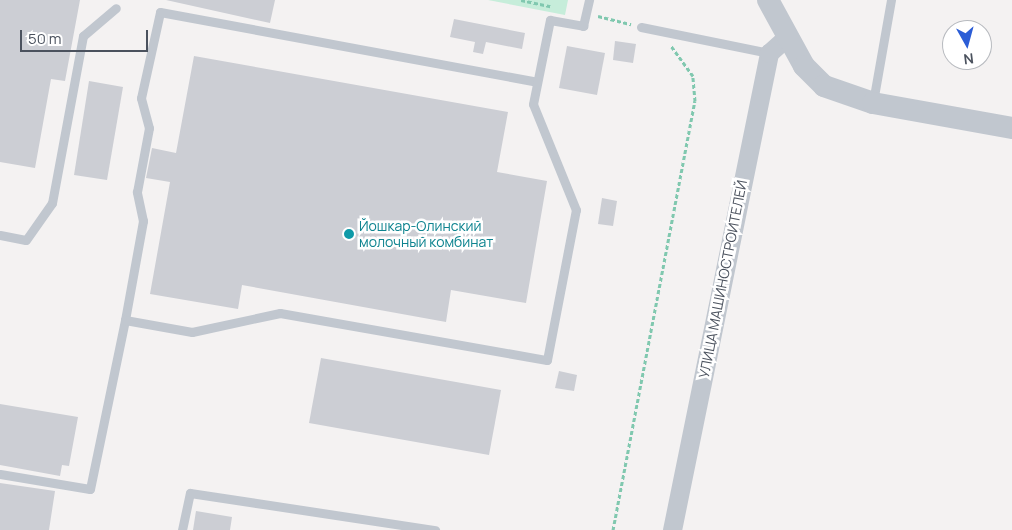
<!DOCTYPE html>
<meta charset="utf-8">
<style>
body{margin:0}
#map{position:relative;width:1012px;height:530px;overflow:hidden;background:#f4f2f2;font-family:Manrope,sans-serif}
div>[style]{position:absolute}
.green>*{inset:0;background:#c6edda}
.building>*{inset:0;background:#ccced4}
.path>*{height:3px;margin-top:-1.5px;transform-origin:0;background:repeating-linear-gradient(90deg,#80c8af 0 4px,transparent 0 6.5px)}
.service>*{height:9px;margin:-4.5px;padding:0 4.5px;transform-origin:4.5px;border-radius:4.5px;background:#c1c7cf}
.minor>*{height:19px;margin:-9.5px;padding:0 9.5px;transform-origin:9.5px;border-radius:9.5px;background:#c1c7cf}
.tertiary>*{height:22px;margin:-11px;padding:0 11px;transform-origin:11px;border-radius:11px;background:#c1c7cf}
.dots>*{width:14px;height:14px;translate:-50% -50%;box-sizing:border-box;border:2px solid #fff;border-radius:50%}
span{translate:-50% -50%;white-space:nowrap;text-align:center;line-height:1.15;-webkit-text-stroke:5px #fff;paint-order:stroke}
.culture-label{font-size:14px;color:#0d838f}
.left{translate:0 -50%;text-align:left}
.street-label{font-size:14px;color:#4b525e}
.north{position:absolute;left:942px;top:20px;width:50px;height:50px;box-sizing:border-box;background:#fff;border:1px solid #b7babf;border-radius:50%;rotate:173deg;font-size:14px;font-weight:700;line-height:20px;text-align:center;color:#4b525e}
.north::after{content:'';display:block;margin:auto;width:18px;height:22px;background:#2b5dd6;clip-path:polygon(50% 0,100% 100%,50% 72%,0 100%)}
.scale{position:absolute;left:20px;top:30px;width:128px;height:22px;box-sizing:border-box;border:2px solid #4b525e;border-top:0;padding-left:6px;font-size:15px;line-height:18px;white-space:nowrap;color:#4b525e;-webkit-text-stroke:4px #fff;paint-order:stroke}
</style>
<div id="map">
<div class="green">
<i style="clip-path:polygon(488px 0,568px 0,565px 15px)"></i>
</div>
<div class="building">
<i style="clip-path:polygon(0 0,80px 0,65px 81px,51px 79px,35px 168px,0 162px)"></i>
<i style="clip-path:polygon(166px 0,275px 0,270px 23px)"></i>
<i style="clip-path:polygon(454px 19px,525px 33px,522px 49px,486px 42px,483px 54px,473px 52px,475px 42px,450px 37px)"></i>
<i style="clip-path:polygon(615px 41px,636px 44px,633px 63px,613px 60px)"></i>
<i style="clip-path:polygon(567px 46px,605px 53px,597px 95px,559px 88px)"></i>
<i style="clip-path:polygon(194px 56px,508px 112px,497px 172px,547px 181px,526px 303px,451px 290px,446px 322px,242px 285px,238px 309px,150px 294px,170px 182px,146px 178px,152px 148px,176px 153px)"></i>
<i style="clip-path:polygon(89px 81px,123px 87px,107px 180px,74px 175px)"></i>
<i style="clip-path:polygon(602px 198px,617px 201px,613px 226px,598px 224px)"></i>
<i style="clip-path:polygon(321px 358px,501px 390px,489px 455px,309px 423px)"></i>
<i style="clip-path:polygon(559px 371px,577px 375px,574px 391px,555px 388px)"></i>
<i style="clip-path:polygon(0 404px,78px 417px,69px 466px,62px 465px,60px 476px,0 465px)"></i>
<i style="clip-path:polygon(0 483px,55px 491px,49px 530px,0 530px)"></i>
<i style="clip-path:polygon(196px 511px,232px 517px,230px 530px,193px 530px)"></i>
</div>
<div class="path">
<i style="left:521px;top:0;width:30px;rotate:12deg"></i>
<i style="left:598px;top:16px;width:34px;rotate:14deg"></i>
<i style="left:613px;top:530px;width:437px;rotate:-79.2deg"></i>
<i style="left:695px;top:101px;width:25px;rotate:-95deg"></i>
<i style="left:693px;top:76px;width:37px;rotate:-126deg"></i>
</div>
<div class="service">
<i style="left:641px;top:27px;width:131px;rotate:11.5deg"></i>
<i style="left:873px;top:102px;width:104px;rotate:-80deg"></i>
<i style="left:0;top:235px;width:26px;rotate:11deg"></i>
<i style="left:26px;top:240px;width:45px;rotate:-54.9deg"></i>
<i style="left:52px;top:203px;width:170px;rotate:-79.5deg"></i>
<i style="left:83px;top:36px;width:43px;rotate:-40.3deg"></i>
<i style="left:125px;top:320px;width:101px;rotate:-79.7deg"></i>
<i style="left:143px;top:221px;width:30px;rotate:-102deg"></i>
<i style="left:137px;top:192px;width:65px;rotate:-79.4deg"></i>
<i style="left:149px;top:128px;width:31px;rotate:-105deg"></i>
<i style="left:141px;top:98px;width:88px;rotate:-77.5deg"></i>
<i style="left:160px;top:12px;width:383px;rotate:10.5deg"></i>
<i style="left:0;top:474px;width:91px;rotate:9.5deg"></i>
<i style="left:90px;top:489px;width:173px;rotate:-78.3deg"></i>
<i style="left:125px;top:320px;width:68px;rotate:10.2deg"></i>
<i style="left:192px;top:332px;width:90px;rotate:-12.2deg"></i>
<i style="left:280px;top:313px;width:271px;rotate:10deg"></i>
<i style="left:547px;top:360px;width:153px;rotate:-79.1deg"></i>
<i style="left:576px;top:210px;width:114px;rotate:-112.1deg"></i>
<i style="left:533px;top:104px;width:86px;rotate:-78.6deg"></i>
<i style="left:550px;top:20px;width:34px;rotate:10deg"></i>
<i style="left:583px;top:26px;width:27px;rotate:-77deg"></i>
<i style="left:182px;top:530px;width:38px;rotate:-78deg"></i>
<i style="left:190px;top:493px;width:248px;rotate:8.6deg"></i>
</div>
<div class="minor">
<i style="left:672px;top:530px;width:487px;rotate:-78.5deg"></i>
<i style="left:769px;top:53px;width:24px;rotate:-42deg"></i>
</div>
<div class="tertiary">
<i style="left:768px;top:0;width:75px;rotate:61.4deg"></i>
<i style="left:804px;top:66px;width:28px;rotate:45deg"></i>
<i style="left:824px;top:86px;width:52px;rotate:19.1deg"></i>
<i style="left:873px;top:103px;width:141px;rotate:10.2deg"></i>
</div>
<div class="dots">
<i style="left:349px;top:234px;background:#0f9aa8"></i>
</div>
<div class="culture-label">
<span class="left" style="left:359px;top:234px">Йошкар-Олинский<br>молочный комбинат</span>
</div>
<div class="street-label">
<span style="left:723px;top:279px;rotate:-79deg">УЛИЦА МАШИНОСТРОИТЕЛЕЙ</span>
</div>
<div class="north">N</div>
<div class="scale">50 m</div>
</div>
